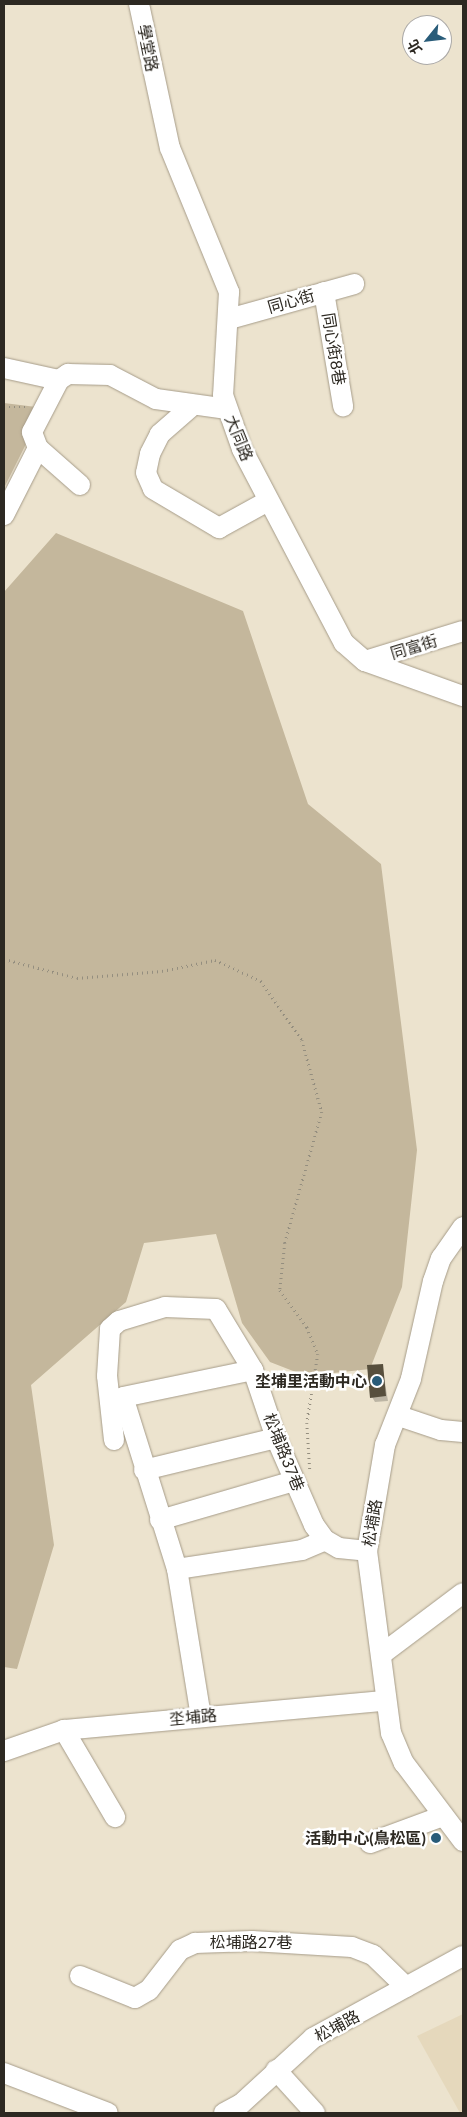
<!DOCTYPE html>
<meta charset="utf-8">
<style>
body{margin:0}
#map{position:relative;width:467px;height:2117px;overflow:hidden;background:#ece3ce;font-family:Lato,"Noto Sans TC",sans-serif}
div>[style]{position:absolute}
.built>*{inset:0;background:#e5d8bc}
.green>*{inset:0;background:#c4b79c}
.shadow>*{inset:0;background:#0003}
.building>*{inset:0;background:#574f3d}
.path>*{height:2.5px;margin-top:-1.25px;transform-origin:0;background:repeating-linear-gradient(90deg,#948e7f 0 1px,transparent 0 5px)}
.roads{filter:drop-shadow(0 0 1px #a69c89) drop-shadow(0 0 1px #a69c89)}
.minor>*{height:20px;margin:-10px;padding:0 10px;transform-origin:10px;border-radius:10px;background:#fff}
.dots>*{width:14px;height:14px;translate:-50% -50%;box-sizing:border-box;border:2px solid #fff;border-radius:50%}
span{translate:-50% -50%;white-space:nowrap;text-align:center;line-height:1.15;-webkit-text-stroke:5px #fff;paint-order:stroke}
.street-label{font-size:16px;color:#2d2922}
.poi-label{font-size:16px;color:#2d2922;font-weight:700}
.right{translate:-100% -50%;text-align:right}
.frame{position:absolute;inset:0;border:5px solid #2d2922;pointer-events:none}
.north{position:absolute;left:402px;top:15px;width:50px;height:50px;box-sizing:border-box;background:#fff;border:1px solid #aba9a7;border-radius:50%;rotate:241deg;font-size:14px;font-weight:700;line-height:20px;text-align:center;color:#2d2922}
.north::after{content:'';display:block;margin:auto;width:18px;height:22px;background:#295c79;clip-path:polygon(50% 0,100% 100%,50% 72%,0 100%)}
</style>
<div id="map">
<div class="built">
<i style="clip-path:polygon(463px 2014px,463px 2113px,460px 2113px,417px 2036px)"></i>
</div>
<div class="green">
<i style="clip-path:polygon(4px 403px,44px 408px,4px 488px)"></i>
<i style="clip-path:polygon(56px 533px,243px 611px,308px 804px,381px 864px,417px 1150px,402px 1287px,370px 1369px,306px 1376px,270px 1362px,242px 1323px,216px 1234px,144px 1243px,126px 1302px,31px 1385px,54px 1545px,17px 1669px,4px 1667px,4px 592px)"></i>
</div>
<div class="shadow">
<i style="clip-path:polygon(382px 1365px,388px 1401px,375px 1402px,372px 1397px)"></i>
</div>
<div class="building">
<i style="clip-path:polygon(383px 1364px,386px 1396px,370px 1398px,367px 1365px)"></i>
</div>
<div class="path">
<i style="left:4px;top:407px;width:21px"></i>
<i style="left:4px;top:959px;width:75px;rotate:14.6deg"></i>
<i style="left:77px;top:978px;width:85px;rotate:-4.7deg"></i>
<i style="left:162px;top:971px;width:54px;rotate:-11.7deg"></i>
<i style="left:215px;top:960px;width:51px;rotate:24.5deg"></i>
<i style="left:261px;top:981px;width:72px;rotate:55.2deg"></i>
<i style="left:302px;top:1040px;width:75px;rotate:74.5deg"></i>
<i style="left:322px;top:1112px;width:136px;rotate:105.8deg"></i>
<i style="left:285px;top:1243px;width:47px;rotate:96.1deg"></i>
<i style="left:280px;top:1290px;width:46px;rotate:53.9deg"></i>
<i style="left:307px;top:1327px;width:29px;rotate:68deg"></i>
<i style="left:318px;top:1354px;width:70px;rotate:99.1deg"></i>
<i style="left:307px;top:1423px;width:48px;rotate:86.4deg"></i>
</div>
<div class="roads">
<div class="minor">
<i style="left:139px;top:4px;width:147px;rotate:77.9deg"></i>
<i style="left:170px;top:148px;width:156px;rotate:67.7deg"></i>
<i style="left:229px;top:292px;width:103px;rotate:93.3deg"></i>
<i style="left:223px;top:395px;width:57px;rotate:70.6deg"></i>
<i style="left:242px;top:449px;width:219px;rotate:62.3deg"></i>
<i style="left:344px;top:643px;width:28px;rotate:41deg"></i>
<i style="left:365px;top:661px;width:104px;rotate:19.7deg"></i>
<i style="left:324px;top:292px;width:116px;rotate:80.5deg"></i>
<i style="left:229px;top:319px;width:130px;rotate:-15.6deg"></i>
<i style="left:4px;top:368px;width:56px;rotate:12.3deg"></i>
<i style="left:192px;top:406px;width:43px;rotate:138.8deg"></i>
<i style="left:160px;top:434px;width:22px;rotate:117deg"></i>
<i style="left:150px;top:454px;width:19px;rotate:102deg"></i>
<i style="left:146px;top:473px;width:17px;rotate:66deg"></i>
<i style="left:153px;top:489px;width:77px;rotate:30.6deg"></i>
<i style="left:219px;top:528px;width:56px;rotate:-28.9deg"></i>
<i style="left:80px;top:485px;width:56px;rotate:-138.6deg"></i>
<i style="left:38px;top:448px;width:17px;rotate:-111deg"></i>
<i style="left:32px;top:432px;width:59px;rotate:-62.6deg"></i>
<i style="left:59px;top:380px;width:11px;rotate:-34deg"></i>
<i style="left:68px;top:374px;width:42px;rotate:1.4deg"></i>
<i style="left:110px;top:375px;width:52px;rotate:27.6deg"></i>
<i style="left:156px;top:399px;width:72px;rotate:8deg"></i>
<i style="left:4px;top:515px;width:75px;rotate:-63.1deg"></i>
<i style="left:365px;top:661px;width:102px;rotate:-17deg"></i>
<i style="left:463px;top:1227px;width:38px;rotate:125deg"></i>
<i style="left:441px;top:1258px;width:24px;rotate:109deg"></i>
<i style="left:433px;top:1281px;width:100px;rotate:102.7deg"></i>
<i style="left:411px;top:1379px;width:71px;rotate:111.5deg"></i>
<i style="left:385px;top:1445px;width:108px;rotate:99.6deg"></i>
<i style="left:367px;top:1551px;width:184px;rotate:82.5deg"></i>
<i style="left:391px;top:1733px;width:33px;rotate:67deg"></i>
<i style="left:404px;top:1763px;width:98px;rotate:52.9deg"></i>
<i style="left:399px;top:1416px;width:44px;rotate:18.4deg"></i>
<i style="left:441px;top:1430px;width:22px;rotate:5deg"></i>
<i style="left:114px;top:1440px;width:64px;rotate:-96.2deg"></i>
<i style="left:107px;top:1376px;width:47px;rotate:-86.3deg"></i>
<i style="left:110px;top:1329px;width:12px;rotate:-42deg"></i>
<i style="left:119px;top:1321px;width:48px;rotate:-16.9deg"></i>
<i style="left:165px;top:1307px;width:51px;rotate:2.2deg"></i>
<i style="left:216px;top:1309px;width:71px;rotate:58.8deg"></i>
<i style="left:253px;top:1370px;width:72px;rotate:71.3deg"></i>
<i style="left:276px;top:1438px;width:95px;rotate:66.4deg"></i>
<i style="left:314px;top:1525px;width:19px;rotate:54deg"></i>
<i style="left:325px;top:1540px;width:16px;rotate:30deg"></i>
<i style="left:339px;top:1548px;width:28px;rotate:6deg"></i>
<i style="left:144px;top:1470px;width:136px;rotate:-13.6deg"></i>
<i style="left:160px;top:1520px;width:140px;rotate:-16.2deg"></i>
<i style="left:177px;top:1569px;width:180px;rotate:-107.4deg"></i>
<i style="left:123px;top:1397px;width:133px;rotate:-11.7deg"></i>
<i style="left:382px;top:1654px;width:101px;rotate:-37deg"></i>
<i style="left:201px;top:1717px;width:150px;rotate:-99.2deg"></i>
<i style="left:177px;top:1569px;width:126px;rotate:-8.6deg"></i>
<i style="left:302px;top:1550px;width:25px;rotate:-23deg"></i>
<i style="left:64px;top:1730px;width:101px;rotate:59.6deg"></i>
<i style="left:4px;top:1751px;width:64px;rotate:-19.3deg"></i>
<i style="left:64px;top:1730px;width:322px;rotate:-5.2deg"></i>
<i style="left:370px;top:1843px;width:78px;rotate:-20.3deg"></i>
<i style="left:80px;top:1976px;width:59px;rotate:21.8deg"></i>
<i style="left:135px;top:1998px;width:16px;rotate:-30deg"></i>
<i style="left:149px;top:1990px;width:51px;rotate:-52.2deg"></i>
<i style="left:180px;top:1950px;width:17px;rotate:-25deg"></i>
<i style="left:195px;top:1943px;width:57px;rotate:-2deg"></i>
<i style="left:252px;top:1941px;width:100px;rotate:3.4deg"></i>
<i style="left:352px;top:1947px;width:22px;rotate:21deg"></i>
<i style="left:373px;top:1955px;width:46px;rotate:44.1deg"></i>
<i style="left:276px;top:2070px;width:58px;rotate:47.8deg"></i>
<i style="left:4px;top:2073px;width:111px;rotate:21deg"></i>
<i style="left:224px;top:2113px;width:19px;rotate:-28deg"></i>
<i style="left:241px;top:2104px;width:98px;rotate:-42.5deg"></i>
<i style="left:313px;top:2038px;width:171px;rotate:-28.7deg"></i>
</div>
</div>
<div class="dots">
<i style="left:377px;top:1381px;background:#295c79"></i>
<i style="left:436px;top:1838px;background:#295c79"></i>
</div>
<div class="street-label">
<span style="left:148px;top:48px;rotate:79deg">學堂路</span>
<span style="left:291px;top:301px;rotate:-16deg">同心街</span>
<span style="left:334px;top:349px;rotate:81deg">同心街8巷</span>
<span style="left:239px;top:438px;rotate:68deg">大同路</span>
<span style="left:414px;top:647px;rotate:-17deg">同富街</span>
<span style="left:284px;top:1452px;rotate:68deg">松埔路37巷</span>
<span style="left:372px;top:1523px;rotate:-81deg">松埔路</span>
<span style="left:193px;top:1717px;rotate:-5deg">坔埔路</span>
<span style="left:251px;top:1942px">松埔路27巷</span>
<span style="left:337px;top:2026px;rotate:-28deg">松埔路</span>
</div>
<div class="poi-label">
<span class="right" style="left:367px;top:1381px">坔埔里活動中心</span>
<span class="right" style="left:426px;top:1838px">活動中心(鳥松區)</span>
</div>
<div class="frame"></div>
<div class="north">北</div>
</div>
